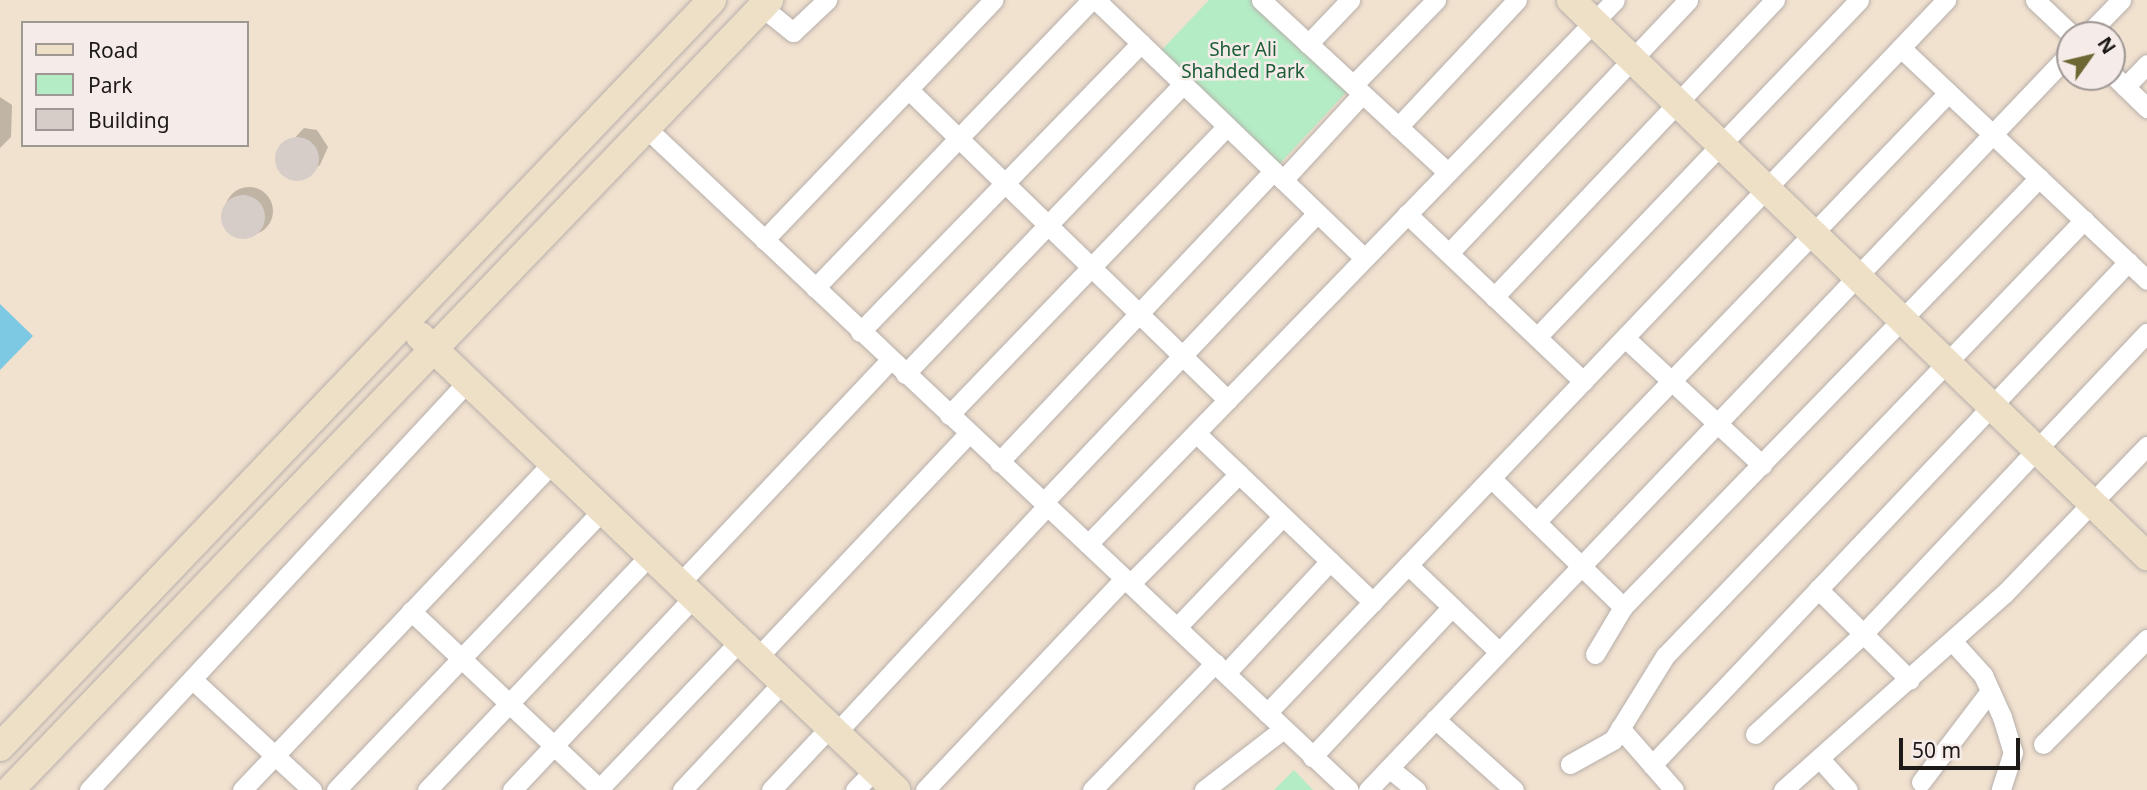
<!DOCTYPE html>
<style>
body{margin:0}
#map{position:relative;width:2147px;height:790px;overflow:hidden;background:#f5ebe8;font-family:"Noto Sans",sans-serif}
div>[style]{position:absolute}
.industrial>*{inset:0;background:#f1e1cf}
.green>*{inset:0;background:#b4ecc5}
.water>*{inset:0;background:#7dc9e4}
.shadow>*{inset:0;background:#0003}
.round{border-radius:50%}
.building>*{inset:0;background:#d6cdc9}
.roads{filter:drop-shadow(0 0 2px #b7afab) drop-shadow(0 0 2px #b7afab)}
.street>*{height:19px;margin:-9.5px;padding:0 9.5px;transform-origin:9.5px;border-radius:9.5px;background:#fff}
.secondary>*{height:28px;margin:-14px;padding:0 14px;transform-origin:14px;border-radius:14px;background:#eee0c7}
span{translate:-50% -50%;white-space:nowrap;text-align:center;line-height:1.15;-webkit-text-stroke:5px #f5ebe8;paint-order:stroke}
.park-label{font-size:19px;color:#1b5d37}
.legend{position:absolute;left:21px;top:21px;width:228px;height:126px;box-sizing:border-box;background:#f5ebe8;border:2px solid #9e9794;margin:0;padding:9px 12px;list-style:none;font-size:21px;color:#1c1917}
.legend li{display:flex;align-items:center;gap:14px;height:35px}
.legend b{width:35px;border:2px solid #9e9794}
.north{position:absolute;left:2056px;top:21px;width:70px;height:70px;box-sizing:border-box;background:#f5ebe8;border:2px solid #9e9794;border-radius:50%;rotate:56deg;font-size:19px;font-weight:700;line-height:28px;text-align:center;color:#1c1917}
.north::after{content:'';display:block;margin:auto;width:24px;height:32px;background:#6d6733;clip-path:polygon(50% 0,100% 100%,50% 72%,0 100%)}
.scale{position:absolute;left:1899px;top:738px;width:121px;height:32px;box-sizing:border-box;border:4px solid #1c1917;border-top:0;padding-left:9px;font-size:21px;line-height:24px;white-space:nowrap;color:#1c1917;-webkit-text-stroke:5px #f5ebe8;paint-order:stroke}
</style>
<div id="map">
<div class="industrial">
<i style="clip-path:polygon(evenodd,0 0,2147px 0,2147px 790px,0 790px,0 0,23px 23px,247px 23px,247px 145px,23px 145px,23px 23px,0 0,2070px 35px,2112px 35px,2112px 77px,2070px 77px,2070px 35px)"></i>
</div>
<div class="green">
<i style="clip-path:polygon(1209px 0,1261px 0,1353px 85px,1273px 171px,1155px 57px)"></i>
<i style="clip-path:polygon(1294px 770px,1313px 790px,1274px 790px)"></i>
</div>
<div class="water">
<i style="clip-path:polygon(0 304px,33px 336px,0 370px)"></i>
</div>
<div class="shadow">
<i style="clip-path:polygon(0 97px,12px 105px,11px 137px,0 148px)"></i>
<i style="clip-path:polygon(304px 128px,317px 130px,328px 147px,320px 165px,297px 179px,280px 171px,276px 158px)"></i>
<i class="round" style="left:225px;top:187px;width:48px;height:48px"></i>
</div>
<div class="building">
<i class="round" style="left:275px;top:137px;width:44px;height:44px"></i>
<i class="round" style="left:221px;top:195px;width:44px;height:44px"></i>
</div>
<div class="roads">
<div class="street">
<i style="left:1096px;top:0;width:372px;rotate:43.9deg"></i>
<i style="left:1261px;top:0;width:252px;rotate:42.7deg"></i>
<i style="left:2035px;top:0;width:51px;rotate:43.4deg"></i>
<i style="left:762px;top:7px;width:40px;rotate:39deg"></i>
<i style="left:793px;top:32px;width:47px;rotate:-43.3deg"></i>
<i style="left:2087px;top:35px;width:49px;rotate:-45.8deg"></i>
<i style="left:1308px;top:44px;width:61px;rotate:-46.3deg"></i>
<i style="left:1901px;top:48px;width:338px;rotate:43.3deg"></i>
<i style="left:2112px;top:74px;width:49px;rotate:44.2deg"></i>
<i style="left:1353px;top:85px;width:119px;rotate:-45.7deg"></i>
<i style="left:2125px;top:87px;width:32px;rotate:-46deg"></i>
<i style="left:908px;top:89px;width:446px;rotate:44.2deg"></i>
<i style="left:644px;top:126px;width:968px;rotate:43.28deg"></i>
<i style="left:1398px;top:127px;width:174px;rotate:-46.9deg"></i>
<i style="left:1283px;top:180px;width:117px;rotate:-47.4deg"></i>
<i style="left:1407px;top:214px;width:243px;rotate:43.5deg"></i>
<i style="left:764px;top:240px;width:332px;rotate:-46.3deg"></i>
<i style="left:1449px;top:253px;width:348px;rotate:-46.6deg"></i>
<i style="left:815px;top:288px;width:399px;rotate:-46.2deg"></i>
<i style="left:1494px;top:297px;width:409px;rotate:-46.6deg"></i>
<i style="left:860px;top:332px;width:403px;rotate:-45.8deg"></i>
<i style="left:1537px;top:337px;width:466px;rotate:-46.3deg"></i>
<i style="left:1625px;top:338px;width:187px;rotate:42.8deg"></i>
<i style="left:905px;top:374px;width:402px;rotate:-46.2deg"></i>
<i style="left:949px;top:415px;width:401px;rotate:-46.1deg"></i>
<i style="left:1196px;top:433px;width:245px;rotate:43.7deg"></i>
<i style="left:999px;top:462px;width:400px;rotate:-46.7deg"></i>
<i style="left:1491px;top:478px;width:185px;rotate:44.3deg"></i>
<i style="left:1043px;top:503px;width:399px;rotate:-46.6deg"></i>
<i style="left:1536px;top:522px;width:595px;rotate:-46.16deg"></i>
<i style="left:1088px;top:544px;width:757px;rotate:-45.91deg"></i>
<i style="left:1408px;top:565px;width:124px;rotate:43.7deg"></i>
<i style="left:680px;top:583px;width:306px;rotate:-46.7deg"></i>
<i style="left:1130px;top:584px;width:155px;rotate:-45.3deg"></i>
<i style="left:1818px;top:589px;width:129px;rotate:44.7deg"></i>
<i style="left:411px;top:611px;width:260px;rotate:43.3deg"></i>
<i style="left:1177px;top:627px;width:153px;rotate:-46.3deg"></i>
<i style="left:1953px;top:642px;width:45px;rotate:47.7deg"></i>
<i style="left:1983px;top:675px;width:46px;rotate:65.7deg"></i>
<i style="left:2002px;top:717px;width:37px;rotate:73deg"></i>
<i style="left:2013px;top:752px;width:40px;rotate:108deg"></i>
<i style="left:1595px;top:654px;width:55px;rotate:-59.2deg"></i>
<i style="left:1623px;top:607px;width:598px;rotate:-45.88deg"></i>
<i style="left:758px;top:657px;width:308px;rotate:-46.7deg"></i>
<i style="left:1226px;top:673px;width:153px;rotate:-47.1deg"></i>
<i style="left:193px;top:680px;width:162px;rotate:42.7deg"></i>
<i style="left:1267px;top:713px;width:985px;rotate:-46.4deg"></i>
<i style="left:1435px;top:719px;width:106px;rotate:41.9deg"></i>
<i style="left:1620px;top:728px;width:82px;rotate:48.9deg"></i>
<i style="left:836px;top:733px;width:310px;rotate:-47.1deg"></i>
<i style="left:1755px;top:734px;width:147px;rotate:-42.8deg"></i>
<i style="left:1863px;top:634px;width:414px;rotate:-46.7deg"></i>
<i style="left:2043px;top:744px;width:148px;rotate:-45.3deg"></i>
<i style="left:1312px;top:757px;width:205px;rotate:-47deg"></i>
<i style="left:1821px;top:760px;width:40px;rotate:48deg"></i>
<i style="left:1570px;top:764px;width:49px;rotate:-29.2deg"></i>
<i style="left:1613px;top:740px;width:99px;rotate:-58.2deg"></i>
<i style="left:1665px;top:656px;width:605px;rotate:-46.14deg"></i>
<i style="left:1652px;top:765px;width:693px;rotate:-46.58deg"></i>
<i style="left:1389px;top:768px;width:35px;rotate:39deg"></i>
<i style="left:1921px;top:782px;width:114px;rotate:-52.8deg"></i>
<i style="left:89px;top:790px;width:558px;rotate:-47.18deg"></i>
<i style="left:242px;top:790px;width:452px;rotate:-46.5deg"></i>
<i style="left:336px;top:790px;width:387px;rotate:-46.4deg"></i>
<i style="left:427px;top:790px;width:324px;rotate:-46.5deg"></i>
<i style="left:512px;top:790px;width:265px;rotate:-46.7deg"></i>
<i style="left:598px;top:790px;width:206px;rotate:-46.4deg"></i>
<i style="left:682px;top:790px;width:148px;rotate:-46.9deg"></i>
<i style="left:771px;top:790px;width:86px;rotate:-46.9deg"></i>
<i style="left:855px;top:790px;width:29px;rotate:-46deg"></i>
<i style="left:925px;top:790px;width:291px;rotate:-46.7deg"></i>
<i style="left:1092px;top:790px;width:177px;rotate:-45.9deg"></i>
<i style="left:1204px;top:790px;width:98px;rotate:-37.6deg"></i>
<i style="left:1368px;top:790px;width:1018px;rotate:-46.39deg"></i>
<i style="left:1783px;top:790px;width:295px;rotate:-41.6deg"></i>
<i style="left:2004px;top:594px;width:206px;rotate:-46deg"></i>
</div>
<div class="secondary">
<i style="left:1571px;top:0;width:801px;rotate:43.99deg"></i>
<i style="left:420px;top:336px;width:658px;rotate:43.64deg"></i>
<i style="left:0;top:747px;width:1032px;rotate:-46.37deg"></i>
<i style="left:10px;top:790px;width:1096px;rotate:-46.15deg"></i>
</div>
</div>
<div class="park-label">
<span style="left:1243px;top:61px">Sher Ali<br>Shahded Park</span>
</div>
<ul class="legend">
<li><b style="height:9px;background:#eee0c7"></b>Road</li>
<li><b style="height:19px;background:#b4ecc5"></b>Park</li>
<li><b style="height:19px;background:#d6cdc9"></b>Building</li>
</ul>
<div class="north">N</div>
<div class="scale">50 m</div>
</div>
